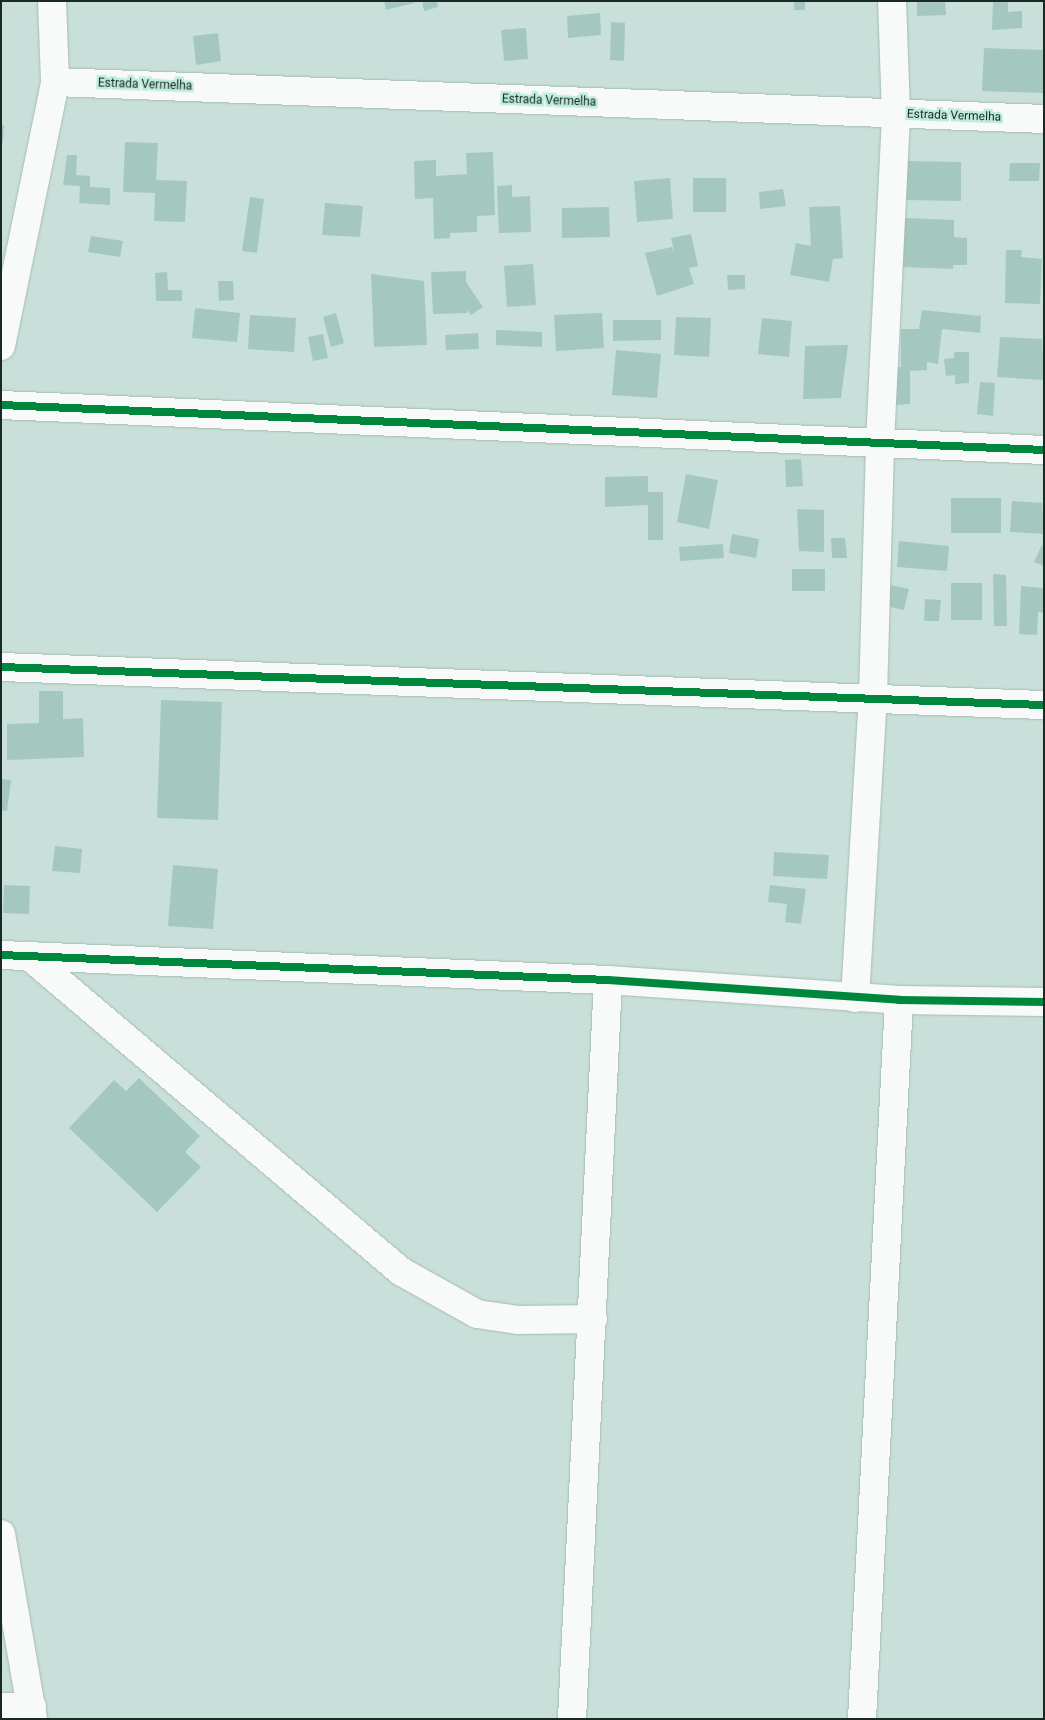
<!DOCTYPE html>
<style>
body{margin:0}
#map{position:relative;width:1045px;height:1720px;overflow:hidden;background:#c8e0d9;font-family:Roboto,sans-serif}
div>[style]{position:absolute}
.building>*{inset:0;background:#a4c8bf}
.roads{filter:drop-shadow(0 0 1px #a8bab5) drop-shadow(0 0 1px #a8bab5)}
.street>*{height:28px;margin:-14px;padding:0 14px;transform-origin:14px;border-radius:14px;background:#f7faf9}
.secondary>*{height:28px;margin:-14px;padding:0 14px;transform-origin:14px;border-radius:14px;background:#f7faf9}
.cycleway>*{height:8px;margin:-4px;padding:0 4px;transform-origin:4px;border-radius:4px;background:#00873e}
span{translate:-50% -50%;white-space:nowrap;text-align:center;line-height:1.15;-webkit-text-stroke:5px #beebdd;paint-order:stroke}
.street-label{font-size:12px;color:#192a25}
.frame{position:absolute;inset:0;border:2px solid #192a25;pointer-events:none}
</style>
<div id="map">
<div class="building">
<i style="clip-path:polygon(384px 1px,414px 1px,414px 3px,386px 10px)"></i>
<i style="clip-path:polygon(422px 1px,437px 1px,438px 7px,424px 11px)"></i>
<i style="clip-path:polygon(794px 1px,805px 1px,805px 10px,794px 10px)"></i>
<i style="clip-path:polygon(917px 1px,945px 1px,946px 15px,917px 16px)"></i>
<i style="clip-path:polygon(993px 1px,1008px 1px,1008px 12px,1022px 11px,1022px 28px,992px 30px)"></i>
<i style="clip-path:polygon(600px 13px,601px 35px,568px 38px,567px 16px)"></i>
<i style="clip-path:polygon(611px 22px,625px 23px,624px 61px,610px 60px)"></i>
<i style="clip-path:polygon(526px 28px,528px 59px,504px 61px,501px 30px)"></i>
<i style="clip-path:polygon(218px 33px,221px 61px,196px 65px,193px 36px)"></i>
<i style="clip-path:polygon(984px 48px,1044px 50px,1044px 93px,982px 91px)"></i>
<i style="clip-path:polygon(1px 125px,4px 125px,3px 143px,1px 143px)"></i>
<i style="clip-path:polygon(125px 142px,158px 143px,156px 180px,187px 181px,185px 222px,154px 221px,155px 193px,123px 192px)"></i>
<i style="clip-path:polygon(493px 152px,495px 215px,477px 216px,477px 232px,450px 233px,450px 238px,434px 239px,433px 198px,415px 199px,414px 161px,436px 160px,436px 176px,467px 174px,466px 153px)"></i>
<i style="clip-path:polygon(67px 155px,77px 155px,76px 175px,90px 176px,90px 187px,110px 188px,110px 205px,79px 203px,80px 186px,63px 185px)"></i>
<i style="clip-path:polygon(906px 161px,961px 162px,961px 201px,906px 200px)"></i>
<i style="clip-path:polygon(1010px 163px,1040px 163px,1039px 181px,1009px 181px)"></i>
<i style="clip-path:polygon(670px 178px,673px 219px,637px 222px,634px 181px)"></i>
<i style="clip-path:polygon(693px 178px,726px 178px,726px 212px,693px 212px)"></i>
<i style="clip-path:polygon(512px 185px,512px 197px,530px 196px,531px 232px,499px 233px,497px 186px)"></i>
<i style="clip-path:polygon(783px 189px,786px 206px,760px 209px,759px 192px)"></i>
<i style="clip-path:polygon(250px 197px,264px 199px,257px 253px,242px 251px)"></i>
<i style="clip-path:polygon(325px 203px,363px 206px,360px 237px,322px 235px)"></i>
<i style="clip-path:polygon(840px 206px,843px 258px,833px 259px,829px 282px,790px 275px,796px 243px,811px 246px,809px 207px)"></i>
<i style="clip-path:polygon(609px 207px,610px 237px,562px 238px,562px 208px)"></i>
<i style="clip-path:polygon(904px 218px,954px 220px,954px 237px,967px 238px,967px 265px,953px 265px,953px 269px,903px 267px)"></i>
<i style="clip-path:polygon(691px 234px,698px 266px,689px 268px,694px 284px,657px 296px,645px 253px,672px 247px,675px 256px,671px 238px)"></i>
<i style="clip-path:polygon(91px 236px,123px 241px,120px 257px,88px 252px)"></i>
<i style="clip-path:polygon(1006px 250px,1022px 250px,1021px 257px,1042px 259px,1040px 304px,1005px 303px)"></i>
<i style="clip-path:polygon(533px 264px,536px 305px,507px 307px,504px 266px)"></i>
<i style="clip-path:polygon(466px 271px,466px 282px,483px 307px,471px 315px,467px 310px,467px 313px,433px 314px,431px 272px)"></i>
<i style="clip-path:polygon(167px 272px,168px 290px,182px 290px,182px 301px,156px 301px,155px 273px)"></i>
<i style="clip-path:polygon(371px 274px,424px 281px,427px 345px,374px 347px)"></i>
<i style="clip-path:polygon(727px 275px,745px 275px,745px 289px,728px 290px)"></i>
<i style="clip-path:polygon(218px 281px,233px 281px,234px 300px,219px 301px)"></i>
<i style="clip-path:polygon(195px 308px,240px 313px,237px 342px,192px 338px)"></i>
<i style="clip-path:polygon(922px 310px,981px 316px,980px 333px,942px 329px,938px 364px,927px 362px,927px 370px,910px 371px,910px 404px,896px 405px,896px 367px,901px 367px,901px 329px,919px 329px)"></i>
<i style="clip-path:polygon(336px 313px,344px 343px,331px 347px,323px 317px)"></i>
<i style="clip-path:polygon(602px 313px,604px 348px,556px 351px,554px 315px)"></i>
<i style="clip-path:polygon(250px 315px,296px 318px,294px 352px,248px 349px)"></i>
<i style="clip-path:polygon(676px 317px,711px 318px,709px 357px,674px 355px)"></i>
<i style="clip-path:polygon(762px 318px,792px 321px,789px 357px,758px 354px)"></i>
<i style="clip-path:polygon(613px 320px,661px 320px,661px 340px,613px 341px)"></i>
<i style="clip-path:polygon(496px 330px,542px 332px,542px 347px,496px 345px)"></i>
<i style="clip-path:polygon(478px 333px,479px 349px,446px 350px,445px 335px)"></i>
<i style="clip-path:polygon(323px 334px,328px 358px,313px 361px,308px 337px)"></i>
<i style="clip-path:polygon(1000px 337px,1042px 339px,1044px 380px,997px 377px)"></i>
<i style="clip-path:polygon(848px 345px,841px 398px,803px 399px,805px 346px)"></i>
<i style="clip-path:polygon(616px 350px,661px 354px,657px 398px,612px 395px)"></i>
<i style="clip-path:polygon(954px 352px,969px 352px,969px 383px,955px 384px,955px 375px,946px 376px,944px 359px,954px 358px)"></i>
<i style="clip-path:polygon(980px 382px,995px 383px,993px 416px,977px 414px)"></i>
<i style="clip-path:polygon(801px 459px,803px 486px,786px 487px,785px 460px)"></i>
<i style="clip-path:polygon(686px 474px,718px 480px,709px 529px,677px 522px)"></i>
<i style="clip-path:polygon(648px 476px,648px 492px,663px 492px,663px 540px,648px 540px,648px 505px,605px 507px,605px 477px)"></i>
<i style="clip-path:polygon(951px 498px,1001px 498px,1001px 533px,951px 533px)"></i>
<i style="clip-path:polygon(1012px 501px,1042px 503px,1044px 534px,1010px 532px)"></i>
<i style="clip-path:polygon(797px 509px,824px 510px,824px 552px,799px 551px)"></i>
<i style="clip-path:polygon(732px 534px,759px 539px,756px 558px,729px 553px)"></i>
<i style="clip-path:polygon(831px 538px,845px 538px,847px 558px,832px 558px)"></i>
<i style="clip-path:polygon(899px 541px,949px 546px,947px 571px,897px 567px)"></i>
<i style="clip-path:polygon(723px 544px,724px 558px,680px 561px,679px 547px)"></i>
<i style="clip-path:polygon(1042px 545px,1044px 546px,1044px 566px,1034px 562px)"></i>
<i style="clip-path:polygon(792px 569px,825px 569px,825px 591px,792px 591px)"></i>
<i style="clip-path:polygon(993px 574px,1006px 575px,1007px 626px,994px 626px)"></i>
<i style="clip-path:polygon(951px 583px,982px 583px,982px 620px,951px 620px)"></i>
<i style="clip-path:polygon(886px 584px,909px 589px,904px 610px,881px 605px)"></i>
<i style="clip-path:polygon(1021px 586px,1044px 588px,1044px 613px,1038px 612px,1037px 635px,1019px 634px)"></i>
<i style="clip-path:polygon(925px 599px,941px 600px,939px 621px,924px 621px)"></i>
<i style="clip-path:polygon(39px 691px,63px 691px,63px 719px,83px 718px,84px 757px,7px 760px,7px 724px,39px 723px)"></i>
<i style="clip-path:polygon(161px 700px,222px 702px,218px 820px,157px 818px)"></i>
<i style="clip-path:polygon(1px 779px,11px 780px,7px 811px,1px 810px)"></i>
<i style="clip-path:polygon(55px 846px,82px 849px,80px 873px,52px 871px)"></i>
<i style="clip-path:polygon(774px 852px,829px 855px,827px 879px,773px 876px)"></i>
<i style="clip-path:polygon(173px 865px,218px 869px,213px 929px,168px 926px)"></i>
<i style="clip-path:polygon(4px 885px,30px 886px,29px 914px,3px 913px)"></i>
<i style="clip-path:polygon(770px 885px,806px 889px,801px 924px,785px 922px,787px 904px,768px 902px)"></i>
<i style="clip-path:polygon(139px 1078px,200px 1136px,185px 1152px,201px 1167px,157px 1212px,69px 1128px,114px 1080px,126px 1091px)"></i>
</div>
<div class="roads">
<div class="street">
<i style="left:1px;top:405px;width:1044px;rotate:2.47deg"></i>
<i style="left:1px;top:667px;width:1044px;rotate:2.09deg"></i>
<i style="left:1px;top:955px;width:608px;rotate:2.36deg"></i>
<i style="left:608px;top:980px;width:292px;rotate:3.9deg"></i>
<i style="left:899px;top:1000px;width:145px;rotate:0.8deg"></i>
<i style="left:29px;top:956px;width:489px;rotate:40.3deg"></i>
<i style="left:402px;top:1272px;width:86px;rotate:29.2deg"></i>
<i style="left:477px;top:1314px;width:41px;rotate:8.3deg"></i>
<i style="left:518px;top:1320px;width:75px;rotate:-0.8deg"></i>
<i style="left:855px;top:998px;width:302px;rotate:-86.6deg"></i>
<i style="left:873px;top:697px;width:254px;rotate:-88.4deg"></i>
<i style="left:880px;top:443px;width:329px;rotate:-87.2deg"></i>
<i style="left:896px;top:114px;width:113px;rotate:-92deg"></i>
<i style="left:1px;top:1707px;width:31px"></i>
<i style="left:572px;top:1719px;width:740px;rotate:-87.21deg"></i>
<i style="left:862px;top:1719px;width:720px;rotate:-87.05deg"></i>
</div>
<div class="secondary">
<i style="left:55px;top:82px;width:990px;rotate:2.14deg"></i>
<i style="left:1px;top:346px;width:269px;rotate:-78.4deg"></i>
<i style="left:55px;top:82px;width:81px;rotate:-92.1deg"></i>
<i style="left:1px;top:1534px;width:188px;rotate:80.2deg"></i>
</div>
</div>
<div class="cycleway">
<i style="left:1px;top:405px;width:1044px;rotate:2.47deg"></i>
<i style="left:1px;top:667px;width:1044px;rotate:2.09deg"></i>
<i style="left:1px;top:955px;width:608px;rotate:2.36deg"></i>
<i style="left:608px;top:980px;width:292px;rotate:3.9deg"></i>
<i style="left:899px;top:1000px;width:145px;rotate:0.8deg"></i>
</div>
<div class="street-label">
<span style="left:145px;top:85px;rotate:2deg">Estrada Vermelha</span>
<span style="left:549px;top:101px;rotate:2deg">Estrada Vermelha</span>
<span style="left:954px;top:116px;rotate:2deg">Estrada Vermelha</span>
</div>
<div class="frame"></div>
</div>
